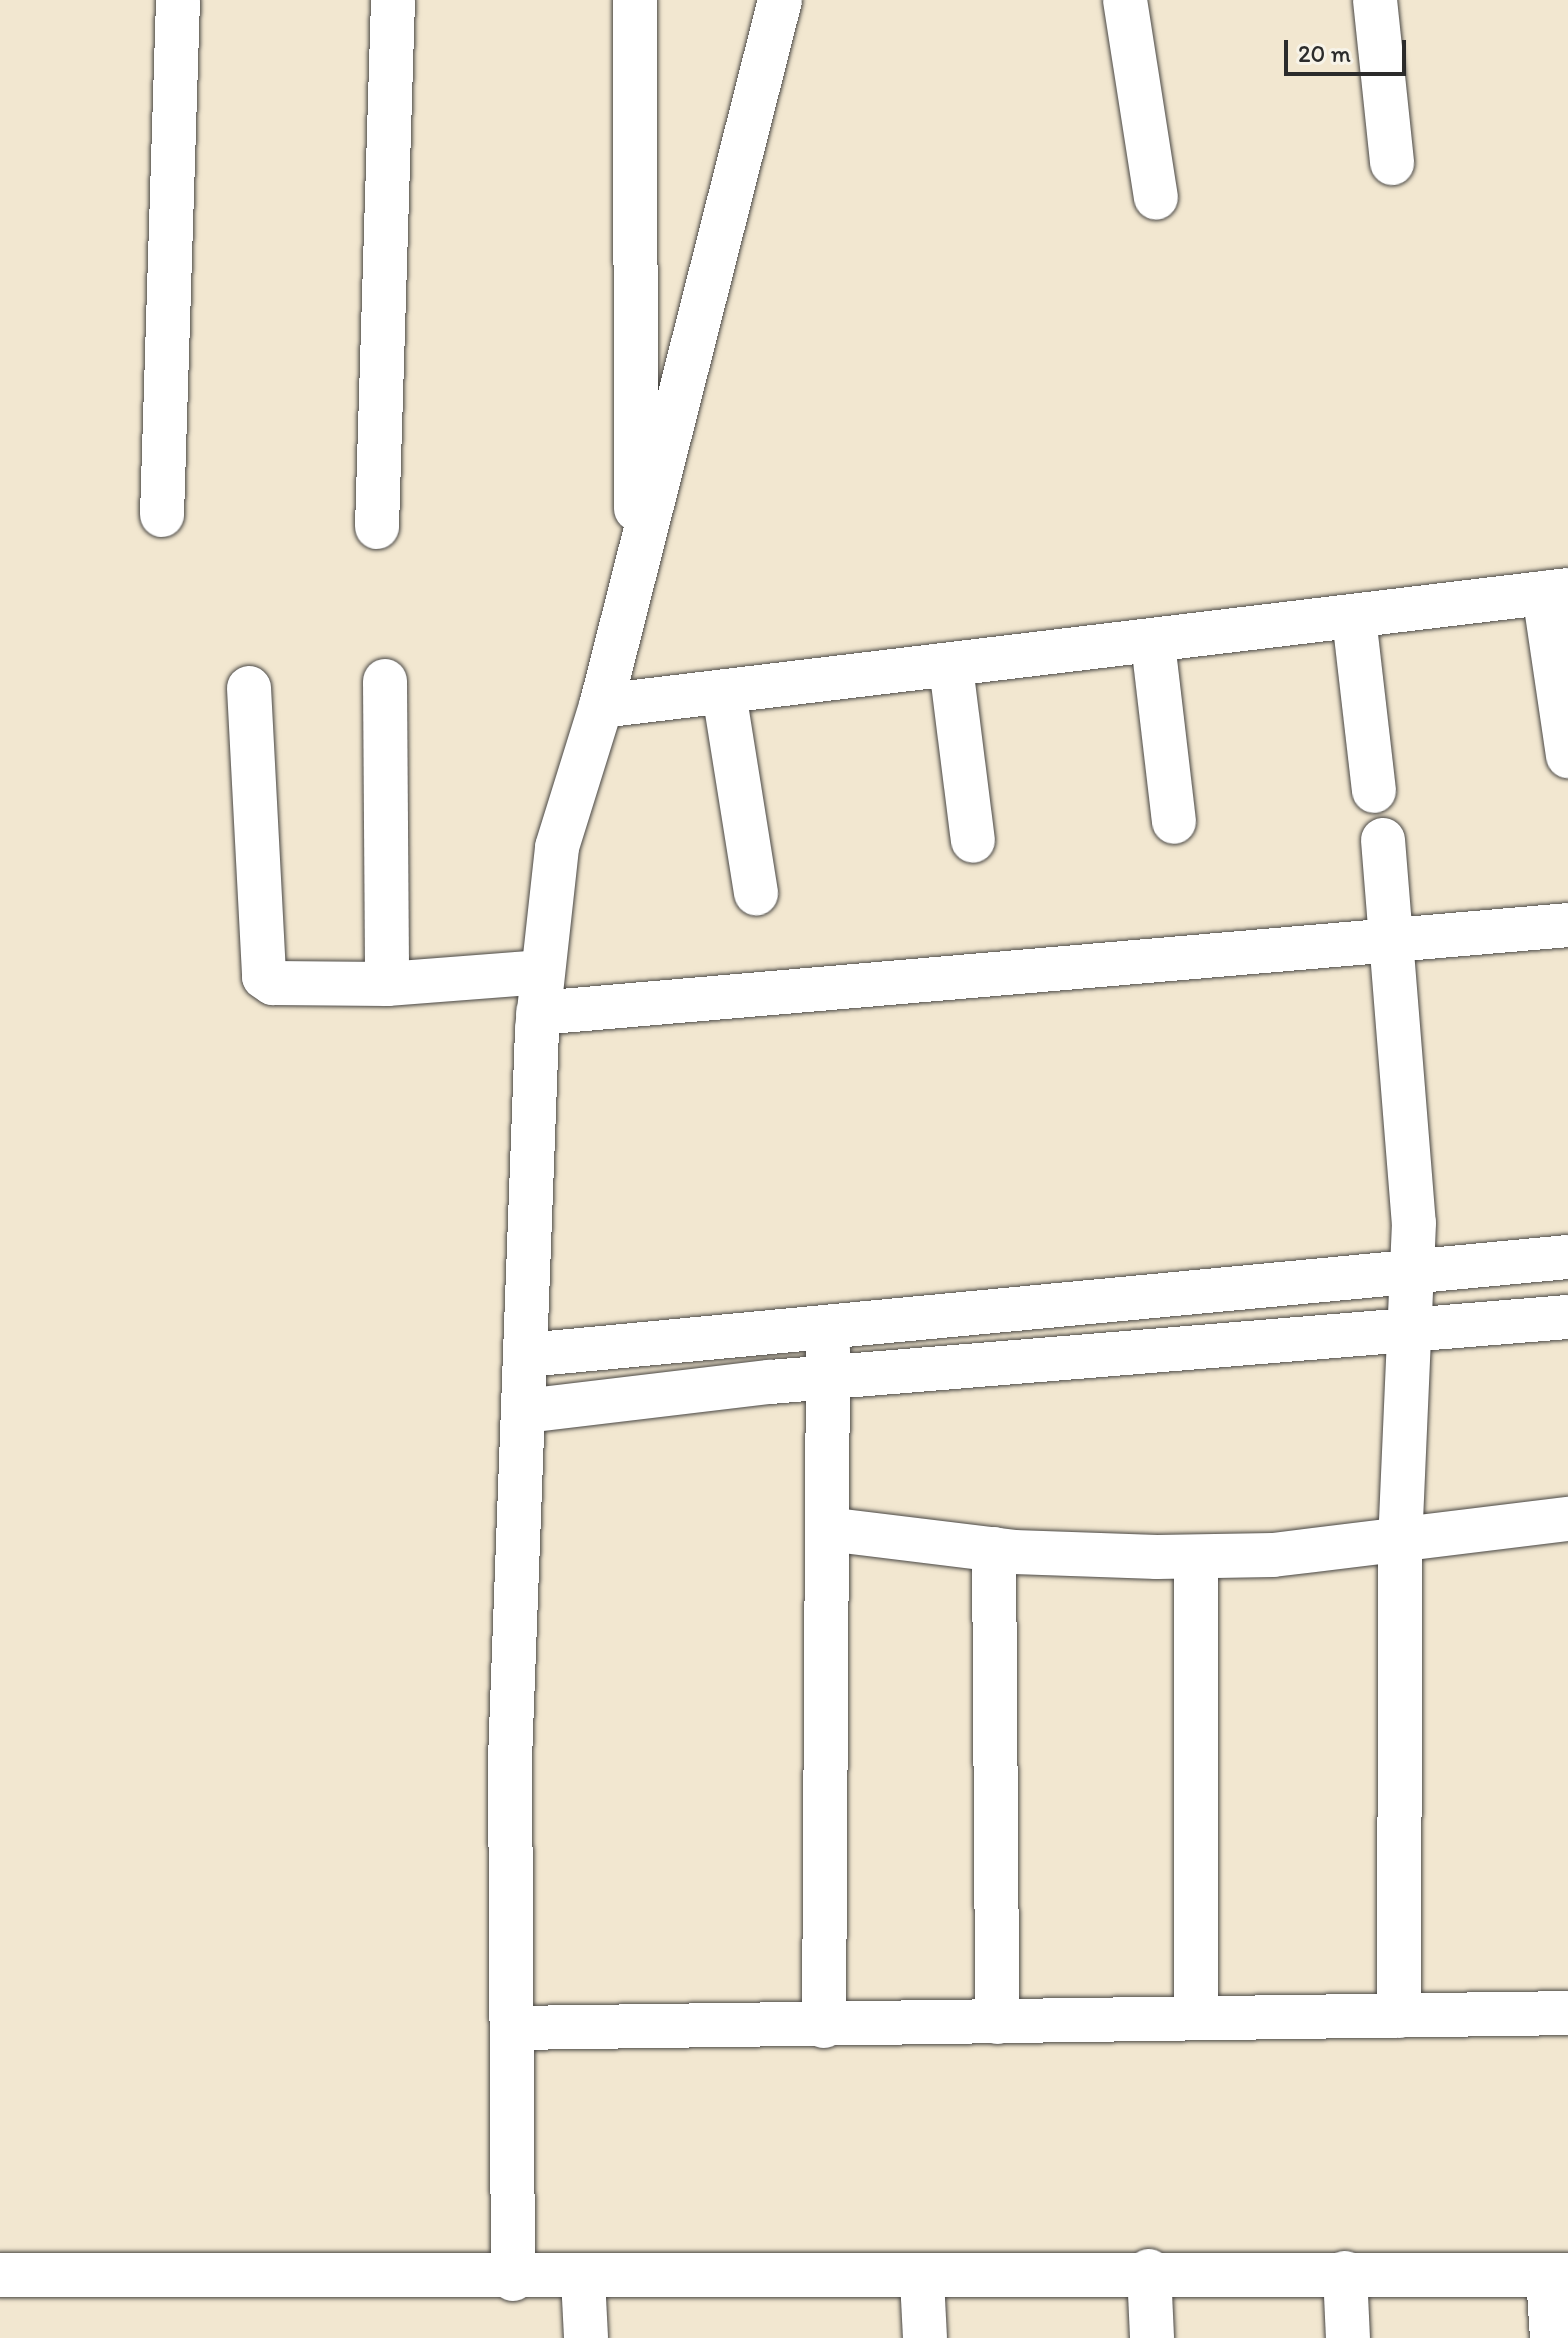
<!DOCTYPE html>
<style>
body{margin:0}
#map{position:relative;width:1568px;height:2338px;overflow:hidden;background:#f2e7d0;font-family:Itim,sans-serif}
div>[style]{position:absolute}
.roads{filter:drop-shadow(0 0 2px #494744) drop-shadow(0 0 2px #494744)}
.street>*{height:44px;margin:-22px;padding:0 22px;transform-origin:22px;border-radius:22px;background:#fff}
span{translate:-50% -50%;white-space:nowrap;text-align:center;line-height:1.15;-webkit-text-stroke:6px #f7f3e8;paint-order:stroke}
.scale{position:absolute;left:1284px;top:40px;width:122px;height:36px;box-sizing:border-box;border:4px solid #2b2b2b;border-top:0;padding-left:10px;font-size:24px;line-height:28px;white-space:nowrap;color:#2b2b2b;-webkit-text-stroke:6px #f7f3e8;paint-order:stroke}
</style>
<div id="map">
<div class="roads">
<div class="street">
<i style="left:635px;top:0;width:509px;rotate:89.89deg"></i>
<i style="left:1125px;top:0;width:200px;rotate:81.1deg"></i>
<i style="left:1375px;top:0;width:164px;rotate:84deg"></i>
<i style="left:162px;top:515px;width:515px;rotate:-88.22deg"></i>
<i style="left:377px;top:527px;width:527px;rotate:-88.26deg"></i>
<i style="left:1544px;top:593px;width:165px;rotate:81.6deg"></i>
<i style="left:1354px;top:618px;width:174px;rotate:83.4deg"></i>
<i style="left:1153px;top:643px;width:180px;rotate:83.3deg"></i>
<i style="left:951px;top:667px;width:175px;rotate:82.8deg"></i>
<i style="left:385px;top:681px;width:303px;rotate:89.6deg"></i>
<i style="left:249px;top:688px;width:289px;rotate:87deg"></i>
<i style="left:264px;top:977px;width:11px;rotate:34deg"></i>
<i style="left:273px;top:983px;width:114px;rotate:0.5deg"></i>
<i style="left:387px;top:984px;width:156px;rotate:-4.4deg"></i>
<i style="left:724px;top:693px;width:203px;rotate:80.9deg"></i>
<i style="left:601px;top:706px;width:974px;rotate:-6.84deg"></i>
<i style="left:1383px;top:840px;width:384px;rotate:85.4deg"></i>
<i style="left:1414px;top:1223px;width:319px;rotate:92.5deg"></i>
<i style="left:1400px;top:1542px;width:474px;rotate:90.1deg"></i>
<i style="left:538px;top:1013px;width:1034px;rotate:-4.88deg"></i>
<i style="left:527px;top:1355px;width:1046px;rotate:-5.38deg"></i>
<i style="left:525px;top:1411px;width:247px;rotate:-6.8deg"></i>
<i style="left:770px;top:1382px;width:801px;rotate:-4.66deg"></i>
<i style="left:827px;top:1529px;width:188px;rotate:7deg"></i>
<i style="left:1014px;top:1552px;width:143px;rotate:2deg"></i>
<i style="left:1157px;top:1557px;width:116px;rotate:-1deg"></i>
<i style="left:1273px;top:1555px;width:297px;rotate:-7deg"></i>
<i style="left:994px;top:1549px;width:473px;rotate:89.6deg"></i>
<i style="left:1196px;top:2018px;width:461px;rotate:-90deg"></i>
<i style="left:824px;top:2026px;width:677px;rotate:-89.66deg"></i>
<i style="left:513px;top:2028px;width:1055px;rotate:-0.81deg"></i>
<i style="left:1149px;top:2271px;width:67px;rotate:87.4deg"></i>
<i style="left:1345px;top:2273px;width:65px;rotate:87.4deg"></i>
<i style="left:0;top:2275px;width:1568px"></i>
<i style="left:1548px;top:2275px;width:63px;rotate:86.4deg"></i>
<i style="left:583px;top:2278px;width:60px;rotate:87.1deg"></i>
<i style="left:513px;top:2279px;width:520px;rotate:-90.33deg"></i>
<i style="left:510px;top:1759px;width:730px;rotate:-87.88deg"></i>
<i style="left:537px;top:1029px;width:183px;rotate:-83.7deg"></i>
<i style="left:557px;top:847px;width:148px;rotate:-72.7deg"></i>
<i style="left:601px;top:706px;width:728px;rotate:-75.77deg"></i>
<i style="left:922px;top:2279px;width:59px;rotate:87.1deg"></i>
</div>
</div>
<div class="scale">20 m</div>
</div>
